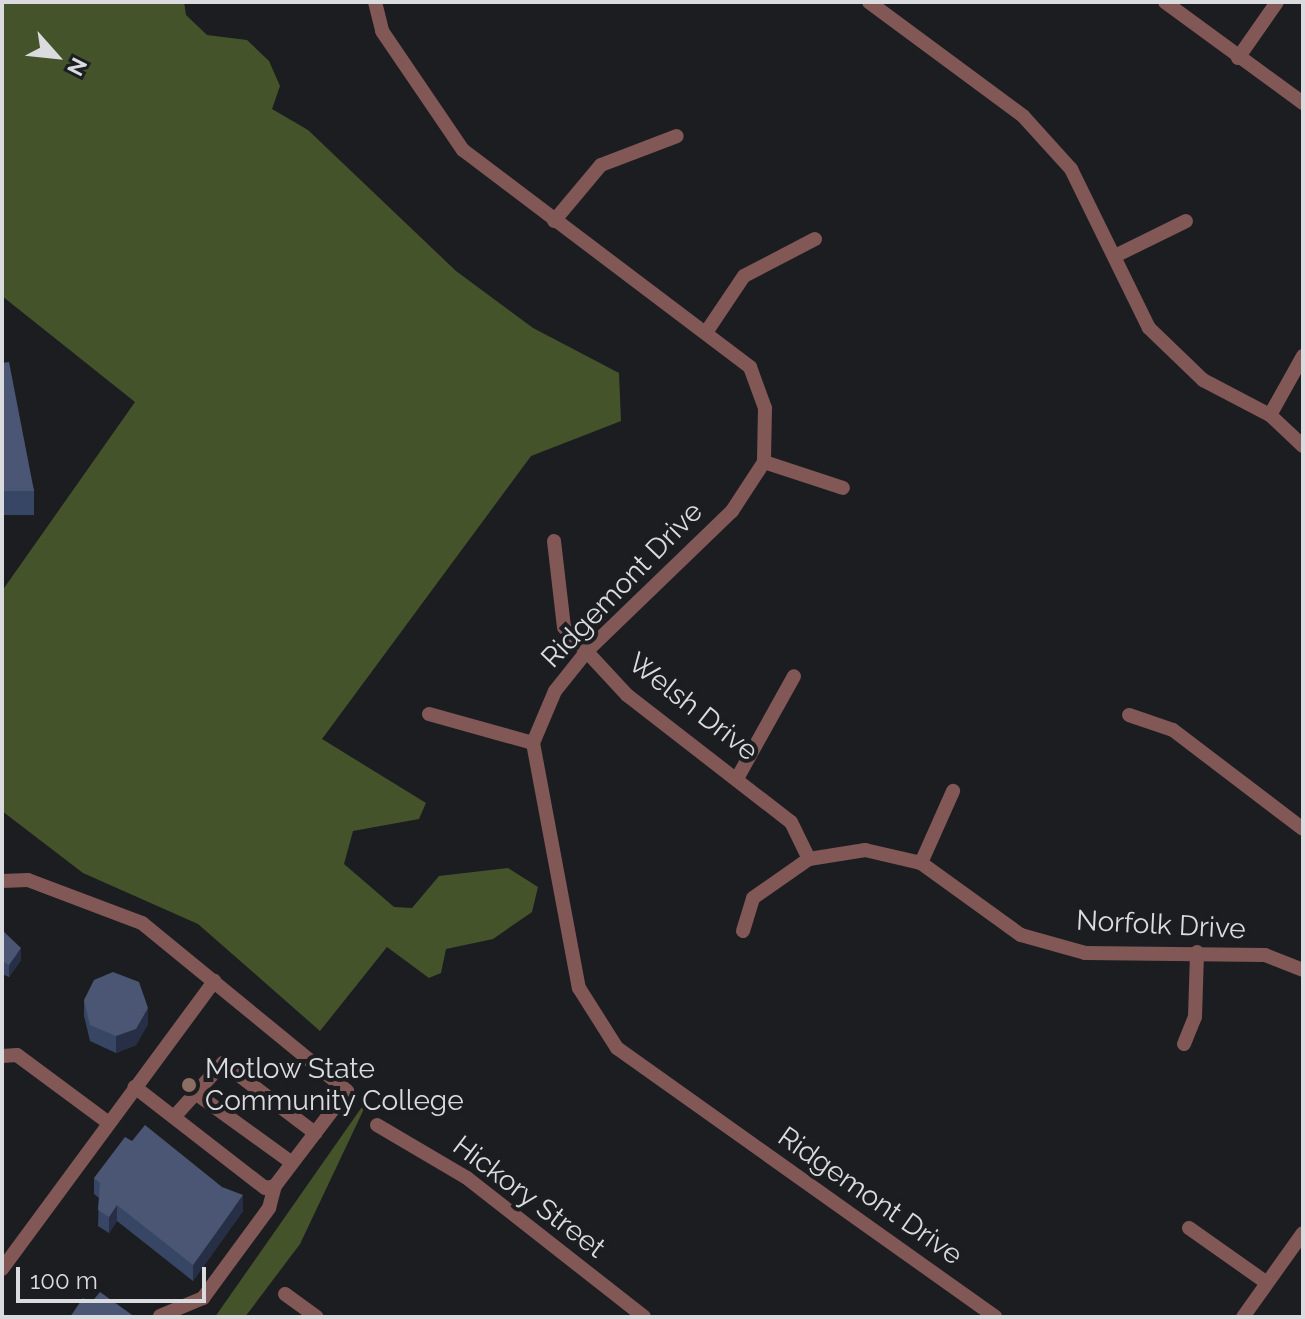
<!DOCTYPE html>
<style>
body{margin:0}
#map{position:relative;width:1305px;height:1319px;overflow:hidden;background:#1c1d21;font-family:Raleway,sans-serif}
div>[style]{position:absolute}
.forest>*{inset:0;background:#45532b}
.minor>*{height:14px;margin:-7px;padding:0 7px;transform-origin:7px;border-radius:7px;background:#815855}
.wall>*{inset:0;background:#384666}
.shaded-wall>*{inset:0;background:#262f45}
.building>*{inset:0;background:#4a5673}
.dots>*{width:22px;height:22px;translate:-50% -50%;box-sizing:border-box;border:4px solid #1c1d21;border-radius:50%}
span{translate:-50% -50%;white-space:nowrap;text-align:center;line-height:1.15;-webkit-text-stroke:8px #1c1d21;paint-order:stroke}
.street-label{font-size:28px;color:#dadbde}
.poi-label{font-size:28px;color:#dadbde}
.left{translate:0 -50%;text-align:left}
.frame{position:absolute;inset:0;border:4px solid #dadbde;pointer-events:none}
.north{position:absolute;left:16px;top:16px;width:80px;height:80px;-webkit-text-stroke:6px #1c1d21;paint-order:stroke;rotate:117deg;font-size:22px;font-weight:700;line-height:32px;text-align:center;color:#dadbde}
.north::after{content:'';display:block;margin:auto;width:28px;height:36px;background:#dadbde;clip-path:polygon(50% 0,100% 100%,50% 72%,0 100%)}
.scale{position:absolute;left:16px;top:1267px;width:190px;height:36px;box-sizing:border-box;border:4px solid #dadbde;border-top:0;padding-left:10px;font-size:24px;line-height:28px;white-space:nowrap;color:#dadbde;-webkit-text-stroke:6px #1c1d21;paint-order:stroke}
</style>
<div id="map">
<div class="forest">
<i style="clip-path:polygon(2px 2px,184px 2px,186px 15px,207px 35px,247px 40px,269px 61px,280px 86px,272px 109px,308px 130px,456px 271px,533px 328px,619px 373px,621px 421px,531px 456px,322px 739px,426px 803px,419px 819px,353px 831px,344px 864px,394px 907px,412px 908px,439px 876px,508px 868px,538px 887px,532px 912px,493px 939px,446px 949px,441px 973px,429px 978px,387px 947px,320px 1031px,198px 924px,83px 873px,2px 811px,2px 591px,135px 402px,2px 296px)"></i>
<i style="clip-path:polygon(371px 1094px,300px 1244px,245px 1317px,215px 1317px)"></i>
</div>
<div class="minor">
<i style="left:375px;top:2px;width:30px;rotate:76deg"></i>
<i style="left:382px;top:31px;width:144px;rotate:55.8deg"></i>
<i style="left:463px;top:150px;width:360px;rotate:37.1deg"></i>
<i style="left:750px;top:367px;width:44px;rotate:69.9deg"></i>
<i style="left:765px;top:408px;width:54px;rotate:91.1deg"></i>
<i style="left:764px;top:462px;width:59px;rotate:123.1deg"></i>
<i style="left:732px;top:511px;width:202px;rotate:136deg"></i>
<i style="left:587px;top:651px;width:51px;rotate:128.7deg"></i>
<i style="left:555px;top:691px;width:56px;rotate:112.9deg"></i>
<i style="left:533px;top:743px;width:249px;rotate:79.4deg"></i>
<i style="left:579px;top:988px;width:71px;rotate:57.7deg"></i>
<i style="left:617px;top:1048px;width:464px;rotate:35.4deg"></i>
<i style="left:869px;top:2px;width:192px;rotate:36.5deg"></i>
<i style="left:1023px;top:116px;width:72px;rotate:47.8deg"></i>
<i style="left:1071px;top:169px;width:177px;rotate:63.9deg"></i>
<i style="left:1149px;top:328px;width:75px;rotate:43.9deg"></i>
<i style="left:1203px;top:380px;width:76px;rotate:27.6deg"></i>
<i style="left:1270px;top:415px;width:45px;rotate:43.2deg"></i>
<i style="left:1165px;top:2px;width:171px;rotate:36.2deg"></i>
<i style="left:1238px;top:58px;width:68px;rotate:-55.1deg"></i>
<i style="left:554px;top:221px;width:73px;rotate:-50deg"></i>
<i style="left:601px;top:165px;width:81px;rotate:-20.9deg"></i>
<i style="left:1115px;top:256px;width:79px;rotate:-26.2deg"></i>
<i style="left:707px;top:331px;width:66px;rotate:-56.1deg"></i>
<i style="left:744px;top:276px;width:80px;rotate:-27.5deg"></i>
<i style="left:1270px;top:415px;width:68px;rotate:-60.8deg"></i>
<i style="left:764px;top:462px;width:83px;rotate:18.2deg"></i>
<i style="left:554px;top:541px;width:87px;rotate:83.4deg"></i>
<i style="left:564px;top:627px;width:93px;rotate:47.2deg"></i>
<i style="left:627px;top:695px;width:207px;rotate:37.8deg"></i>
<i style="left:791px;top:822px;width:41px;rotate:64.1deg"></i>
<i style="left:429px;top:714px;width:108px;rotate:15.6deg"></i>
<i style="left:1129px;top:715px;width:46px;rotate:18.8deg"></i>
<i style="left:1173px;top:730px;width:163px;rotate:37.3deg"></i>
<i style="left:739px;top:775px;width:113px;rotate:-60.9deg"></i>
<i style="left:921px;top:863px;width:79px;rotate:-66deg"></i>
<i style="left:2px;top:881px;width:26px;rotate:-2deg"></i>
<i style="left:28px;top:880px;width:122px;rotate:20.7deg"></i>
<i style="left:142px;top:923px;width:265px;rotate:39.3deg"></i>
<i style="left:347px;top:1091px;width:119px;rotate:127.2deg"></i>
<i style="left:275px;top:1186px;width:10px;rotate:169deg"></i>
<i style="left:265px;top:1188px;width:165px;rotate:-142.2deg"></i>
<i style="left:743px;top:931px;width:34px;rotate:-73deg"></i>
<i style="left:753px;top:898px;width:68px;rotate:-34.9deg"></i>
<i style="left:809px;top:859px;width:57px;rotate:-9.1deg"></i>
<i style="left:865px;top:850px;width:57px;rotate:13.1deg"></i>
<i style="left:921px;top:863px;width:123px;rotate:35.8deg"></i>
<i style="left:1021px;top:935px;width:66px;rotate:15.7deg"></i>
<i style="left:1085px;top:953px;width:180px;rotate:0.6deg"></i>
<i style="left:1265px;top:955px;width:41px;rotate:21.5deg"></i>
<i style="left:1184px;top:1044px;width:29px;rotate:-68deg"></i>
<i style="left:1195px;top:1017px;width:65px;rotate:-88.2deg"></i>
<i style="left:2px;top:1056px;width:15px;rotate:-4deg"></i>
<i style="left:17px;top:1055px;width:114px;rotate:36.5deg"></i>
<i style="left:194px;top:1092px;width:121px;rotate:35.9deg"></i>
<i style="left:174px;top:1117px;width:73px;rotate:-47.8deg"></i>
<i style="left:223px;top:1063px;width:116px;rotate:37.3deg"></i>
<i style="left:377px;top:1125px;width:104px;rotate:30.5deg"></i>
<i style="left:467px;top:1178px;width:225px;rotate:38.1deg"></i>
<i style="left:1189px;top:1228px;width:95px;rotate:35.2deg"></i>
<i style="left:2px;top:1269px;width:358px;rotate:-53.6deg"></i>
<i style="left:285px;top:1294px;width:39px;rotate:36deg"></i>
<i style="left:160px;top:1316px;width:47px;rotate:-22.7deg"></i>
<i style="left:203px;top:1298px;width:112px;rotate:-53.7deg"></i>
<i style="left:269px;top:1208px;width:23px;rotate:-75deg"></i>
<i style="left:1243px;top:1317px;width:103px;rotate:-54.5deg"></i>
</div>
<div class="wall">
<i style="clip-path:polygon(2px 363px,34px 491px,34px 515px,2px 515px)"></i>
<i style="clip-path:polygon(2px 930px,21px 960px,9px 977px,2px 974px)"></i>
<i style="clip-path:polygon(84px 1000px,148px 1024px,136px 1045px,116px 1053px,90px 1041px,84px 1016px)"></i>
<i style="clip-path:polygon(94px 1178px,243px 1211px,193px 1281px,117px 1221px,109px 1233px,98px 1226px,99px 1198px,94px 1194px)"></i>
</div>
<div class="shaded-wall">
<i style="clip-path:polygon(21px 948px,21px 960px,9px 977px,9px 965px)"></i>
<i style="clip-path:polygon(148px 1008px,148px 1024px,136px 1045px,116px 1053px,116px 1036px)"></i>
<i style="clip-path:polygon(243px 1195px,243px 1211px,193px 1281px,193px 1265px)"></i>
<i style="clip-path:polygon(117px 1205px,117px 1221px,109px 1233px,109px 1217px)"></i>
</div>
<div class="building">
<i style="clip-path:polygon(9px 362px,34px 491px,2px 491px,2px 363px)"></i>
<i style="clip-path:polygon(2px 930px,21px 948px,9px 965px,2px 961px)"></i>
<i style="clip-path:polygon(113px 972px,139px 982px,148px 1008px,136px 1029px,116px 1036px,90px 1025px,84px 1000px,94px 980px)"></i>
<i style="clip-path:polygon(145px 1125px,222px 1187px,243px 1195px,193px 1265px,117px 1205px,109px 1217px,98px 1210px,100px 1183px,94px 1178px,125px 1137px,132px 1141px)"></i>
<i style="clip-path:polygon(100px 1292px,135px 1317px,70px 1317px,83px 1298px,91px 1303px)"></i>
</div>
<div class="dots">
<i style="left:189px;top:1085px;background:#8d6e63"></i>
</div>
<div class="street-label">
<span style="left:622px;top:585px;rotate:-46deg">Ridgemont Drive</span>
<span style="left:693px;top:707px;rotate:38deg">Welsh Drive</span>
<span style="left:1161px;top:925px;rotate:3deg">Norfolk Drive</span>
<span style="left:870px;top:1196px;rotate:35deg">Ridgemont Drive</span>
<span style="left:529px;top:1197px;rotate:37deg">Hickory Street</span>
</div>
<div class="poi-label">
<span class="left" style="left:205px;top:1085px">Motlow State<br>Community College</span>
</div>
<div class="frame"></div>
<div class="north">N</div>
<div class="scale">100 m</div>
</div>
